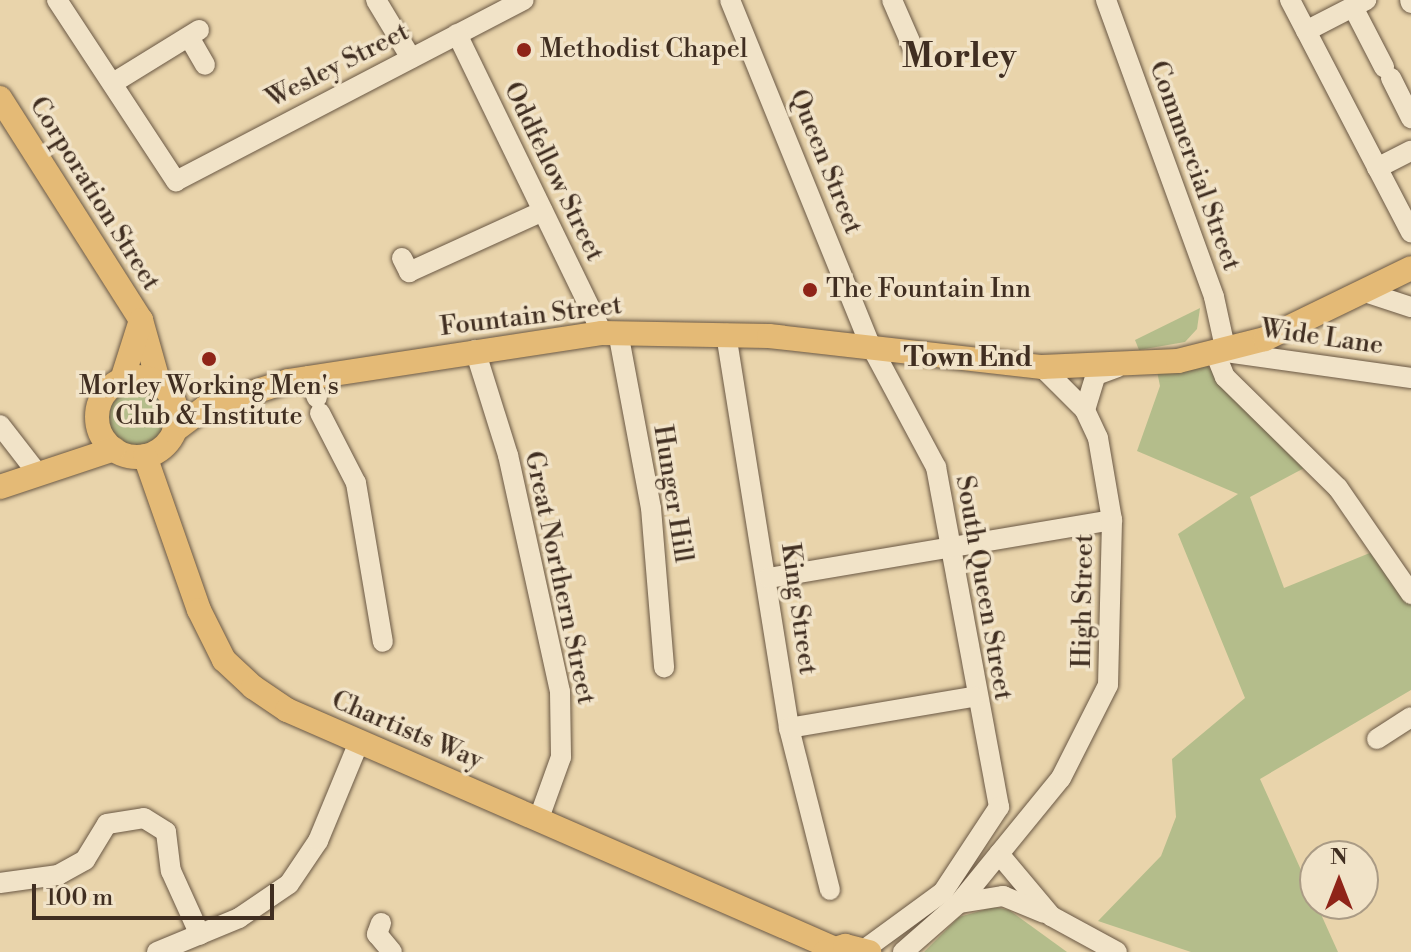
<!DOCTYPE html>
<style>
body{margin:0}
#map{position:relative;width:1411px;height:952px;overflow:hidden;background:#e9d4ab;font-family:"Libre Bodoni",serif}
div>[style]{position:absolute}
.green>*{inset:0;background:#b4bd8b}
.round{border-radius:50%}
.roads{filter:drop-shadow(0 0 2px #6a5844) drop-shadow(0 0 2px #6a5844)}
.minor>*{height:20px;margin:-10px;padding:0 10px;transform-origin:10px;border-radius:10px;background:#f1e3c8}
.major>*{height:24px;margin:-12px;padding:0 12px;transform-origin:12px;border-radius:12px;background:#e4ba76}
.major>.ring{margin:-12px;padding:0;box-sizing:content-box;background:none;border:24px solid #e4ba76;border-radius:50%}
.dots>*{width:22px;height:22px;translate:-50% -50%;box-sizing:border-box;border:4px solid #f1e3c8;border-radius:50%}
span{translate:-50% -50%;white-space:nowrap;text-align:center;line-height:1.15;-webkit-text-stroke:7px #f1e3c8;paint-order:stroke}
.poi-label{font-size:26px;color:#402e21}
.left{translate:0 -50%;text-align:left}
.street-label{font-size:26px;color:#402e21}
.neighbourhood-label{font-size:28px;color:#402e21;font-weight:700}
.district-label{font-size:34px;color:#402e21;font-weight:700}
.north{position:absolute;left:1299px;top:840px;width:80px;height:80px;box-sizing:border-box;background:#f1e3c8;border:2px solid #aa9b85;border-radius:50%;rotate:0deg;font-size:22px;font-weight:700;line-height:32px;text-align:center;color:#402e21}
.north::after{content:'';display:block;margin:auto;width:28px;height:36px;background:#8f2418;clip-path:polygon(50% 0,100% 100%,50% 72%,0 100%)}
.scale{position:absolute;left:32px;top:884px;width:242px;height:36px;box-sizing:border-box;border:4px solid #402e21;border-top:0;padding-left:10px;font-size:24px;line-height:28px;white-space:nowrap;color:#402e21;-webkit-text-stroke:6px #f1e3c8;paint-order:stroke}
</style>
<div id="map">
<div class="green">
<i style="clip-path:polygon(1200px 308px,1197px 329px,1185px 342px,1139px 350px,1135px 340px)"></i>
<i style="clip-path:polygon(1205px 364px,1308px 466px,1250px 497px,1284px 588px,1382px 548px,1411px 594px,1411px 690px,1260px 779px,1338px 952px,1191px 952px,1098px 921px,1161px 856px,1176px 817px,1172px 759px,1245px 698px,1178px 534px,1238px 494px,1137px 451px,1160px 386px,1157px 371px)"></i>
<i class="round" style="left:107px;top:389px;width:58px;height:58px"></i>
<i style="clip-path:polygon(994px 907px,1009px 910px,1067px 952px,924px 952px,959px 917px)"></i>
</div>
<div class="roads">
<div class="minor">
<i style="left:57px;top:0;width:217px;rotate:56.7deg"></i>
<i style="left:176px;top:181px;width:392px;rotate:-27.5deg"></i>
<i style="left:376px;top:0;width:68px;rotate:58.9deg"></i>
<i style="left:730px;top:0;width:371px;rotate:67.9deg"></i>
<i style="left:870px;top:344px;width:140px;rotate:61.8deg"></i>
<i style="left:936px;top:467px;width:346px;rotate:79.5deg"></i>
<i style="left:892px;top:0;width:60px;rotate:66.4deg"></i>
<i style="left:1106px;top:0;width:316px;rotate:70deg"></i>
<i style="left:1214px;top:297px;width:56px;rotate:77.7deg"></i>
<i style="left:1226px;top:352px;width:187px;rotate:8deg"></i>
<i style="left:1290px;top:0;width:262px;rotate:62.5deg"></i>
<i style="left:1410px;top:0;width:3px;rotate:72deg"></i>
<i style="left:1353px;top:7px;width:68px;rotate:62.7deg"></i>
<i style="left:1306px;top:31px;width:68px;rotate:-27.3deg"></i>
<i style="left:457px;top:34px;width:332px;rotate:64.1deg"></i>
<i style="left:189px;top:37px;width:32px;rotate:60deg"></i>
<i style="left:1391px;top:78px;width:45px;rotate:63.4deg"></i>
<i style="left:113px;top:83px;width:101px;rotate:-31.6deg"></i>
<i style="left:1377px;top:168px;width:38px;rotate:-27deg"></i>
<i style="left:402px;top:258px;width:16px;rotate:63deg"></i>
<i style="left:409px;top:272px;width:147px;rotate:-24.5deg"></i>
<i style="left:1365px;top:292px;width:48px;rotate:18.1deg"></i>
<i style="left:618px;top:332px;width:179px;rotate:79.4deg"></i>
<i style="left:651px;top:508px;width:160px;rotate:85.3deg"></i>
<i style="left:726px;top:334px;width:399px;rotate:80.9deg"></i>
<i style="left:789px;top:728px;width:167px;rotate:75.8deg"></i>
<i style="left:475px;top:350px;width:110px;rotate:72.6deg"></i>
<i style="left:508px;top:455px;width:243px;rotate:77.6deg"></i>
<i style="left:560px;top:692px;width:65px;rotate:89.1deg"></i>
<i style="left:561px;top:757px;width:65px;rotate:109.8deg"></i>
<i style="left:1216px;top:355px;width:24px;rotate:68deg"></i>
<i style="left:1225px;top:377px;width:158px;rotate:44.5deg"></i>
<i style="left:1338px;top:488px;width:129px;rotate:55.4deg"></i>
<i style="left:309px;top:376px;width:23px;rotate:70deg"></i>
<i style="left:1085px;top:410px;width:37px;rotate:-73deg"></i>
<i style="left:1096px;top:375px;width:23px;rotate:-20deg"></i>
<i style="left:320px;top:413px;width:79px;rotate:62.8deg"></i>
<i style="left:356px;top:483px;width:161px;rotate:80.4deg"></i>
<i style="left:0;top:425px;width:62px;rotate:52.2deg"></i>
<i style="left:769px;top:578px;width:348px;rotate:-9.6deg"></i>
<i style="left:789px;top:728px;width:187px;rotate:-9.6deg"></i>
<i style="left:1377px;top:739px;width:40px;rotate:-32.9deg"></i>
<i style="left:999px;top:854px;width:81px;rotate:50deg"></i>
<i style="left:1051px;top:916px;width:75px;rotate:28.6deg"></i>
<i style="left:0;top:883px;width:59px;rotate:-7.9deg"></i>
<i style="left:58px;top:875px;width:31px;rotate:-29deg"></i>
<i style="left:85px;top:860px;width:42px;rotate:-58.6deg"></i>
<i style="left:107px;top:824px;width:37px;rotate:-9deg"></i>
<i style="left:144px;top:818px;width:26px;rotate:32deg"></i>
<i style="left:166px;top:832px;width:39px;rotate:83deg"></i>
<i style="left:171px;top:871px;width:70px;rotate:65.6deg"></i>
<i style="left:960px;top:903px;width:44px;rotate:-9.2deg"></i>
<i style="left:1003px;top:896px;width:44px;rotate:22.5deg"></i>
<i style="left:381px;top:923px;width:12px;rotate:110deg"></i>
<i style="left:377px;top:934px;width:23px;rotate:50deg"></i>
<i style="left:865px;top:949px;width:97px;rotate:-36.2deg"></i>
<i style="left:943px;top:892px;width:102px;rotate:-56.6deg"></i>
<i style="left:157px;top:952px;width:89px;rotate:-22.5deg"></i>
<i style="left:239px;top:918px;width:60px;rotate:-34.2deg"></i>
<i style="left:289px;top:884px;width:52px;rotate:-56deg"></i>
<i style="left:318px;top:841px;width:107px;rotate:-67.5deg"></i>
<i style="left:903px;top:952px;width:74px;rotate:-41.2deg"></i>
<i style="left:959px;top:903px;width:161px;rotate:-50.8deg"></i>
<i style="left:1061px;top:778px;width:104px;rotate:-63.2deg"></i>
<i style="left:1108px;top:685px;width:165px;rotate:-88.6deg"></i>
<i style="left:1112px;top:520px;width:83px;rotate:-99.7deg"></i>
<i style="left:1098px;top:438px;width:31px;rotate:-115deg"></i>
<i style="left:1085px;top:410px;width:61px;rotate:-135deg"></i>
</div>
<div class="major">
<i style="left:0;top:98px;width:263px;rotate:57.6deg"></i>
<i style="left:141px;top:320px;width:66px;rotate:74.3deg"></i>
<i class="ring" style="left:97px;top:377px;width:56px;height:56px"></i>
<i style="left:122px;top:380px;width:63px;rotate:-72.4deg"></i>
<i style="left:174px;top:431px;width:39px;rotate:-37deg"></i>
<i style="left:205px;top:408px;width:87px;rotate:-18deg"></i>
<i style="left:288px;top:381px;width:318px;rotate:-8.7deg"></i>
<i style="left:602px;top:333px;width:167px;rotate:1deg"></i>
<i style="left:769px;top:336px;width:275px;rotate:6.5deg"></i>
<i style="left:1042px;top:367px;width:136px;rotate:-2.5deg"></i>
<i style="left:1178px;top:361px;width:90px;rotate:-14.2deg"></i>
<i style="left:1265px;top:339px;width:162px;rotate:-25.9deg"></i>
<i style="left:145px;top:456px;width:163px;rotate:70.7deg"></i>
<i style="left:199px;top:610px;width:56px;rotate:63.4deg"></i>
<i style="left:224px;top:660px;width:40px;rotate:43deg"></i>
<i style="left:253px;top:687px;width:41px;rotate:34.1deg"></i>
<i style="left:287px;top:710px;width:596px;rotate:23.55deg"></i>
<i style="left:0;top:487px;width:120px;rotate:-18.4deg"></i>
<i style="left:825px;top:952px;width:21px;rotate:-17deg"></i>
<i style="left:845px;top:946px;width:25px;rotate:14deg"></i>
</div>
</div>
<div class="dots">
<i style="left:524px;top:50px;background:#8f2418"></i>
<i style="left:810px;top:290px;background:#8f2418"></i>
<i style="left:209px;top:359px;background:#8f2418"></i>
</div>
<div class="poi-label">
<span class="left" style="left:540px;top:50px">Methodist Chapel</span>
<span class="left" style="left:826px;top:290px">The Fountain Inn</span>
<span style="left:209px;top:402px">Morley Working Men's<br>Club &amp; Institute</span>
</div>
<div class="street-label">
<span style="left:338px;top:66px;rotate:-27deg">Wesley Street</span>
<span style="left:825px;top:162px;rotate:68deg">Queen Street</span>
<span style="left:1194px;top:166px;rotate:70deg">Commercial Street</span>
<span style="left:553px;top:172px;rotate:64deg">Oddfellow Street</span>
<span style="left:94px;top:194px;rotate:58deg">Corporation Street</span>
<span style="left:531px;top:317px;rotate:-7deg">Fountain Street</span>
<span style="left:1322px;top:338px;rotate:8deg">Wide Lane</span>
<span style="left:672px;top:494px;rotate:81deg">Hunger Hill</span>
<span style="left:559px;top:578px;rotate:78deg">Great Northern Street</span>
<span style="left:983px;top:588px;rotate:80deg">South Queen Street</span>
<span style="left:1084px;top:601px;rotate:-89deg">High Street</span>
<span style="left:798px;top:609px;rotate:82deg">King Street</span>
<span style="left:407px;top:731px;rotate:23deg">Chartists Way</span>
</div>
<div class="neighbourhood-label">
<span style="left:968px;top:358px">Town End</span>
</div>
<div class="district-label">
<span style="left:959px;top:58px">Morley</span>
</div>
<div class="north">N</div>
<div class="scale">100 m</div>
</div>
